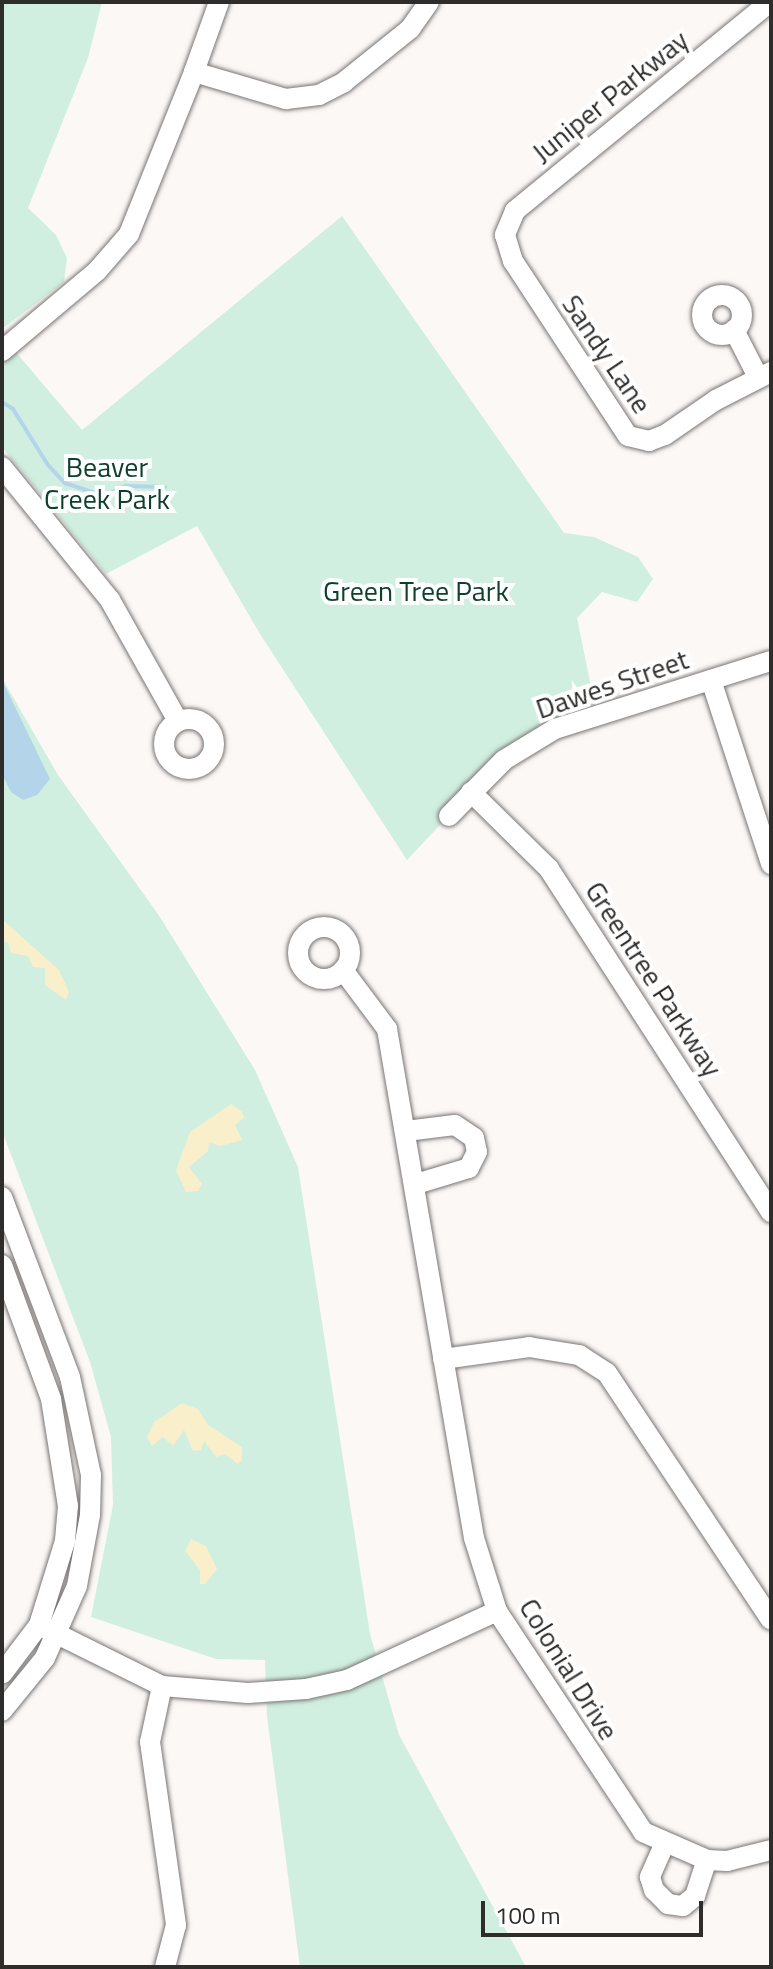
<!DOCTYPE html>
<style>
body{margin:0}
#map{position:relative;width:773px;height:1969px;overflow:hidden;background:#fcf8f6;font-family:"Titillium Web",sans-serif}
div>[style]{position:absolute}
.green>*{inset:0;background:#d0efe0}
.sand>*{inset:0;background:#f9efca}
.water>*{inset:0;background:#b4d4ea}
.stream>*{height:4px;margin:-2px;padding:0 2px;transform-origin:2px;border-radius:2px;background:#b4d4ea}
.roads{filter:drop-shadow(0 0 2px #797574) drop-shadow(0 0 2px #797574)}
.minor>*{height:20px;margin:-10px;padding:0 10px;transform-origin:10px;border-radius:10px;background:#fff}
.minor>.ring{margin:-10px;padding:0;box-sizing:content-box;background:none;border:20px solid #fff;border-radius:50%}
span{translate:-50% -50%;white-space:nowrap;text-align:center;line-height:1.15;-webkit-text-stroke:8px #fff;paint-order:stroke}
.street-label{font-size:28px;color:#2e2d2c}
.park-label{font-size:28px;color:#0f402e}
.frame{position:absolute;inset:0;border:4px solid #2e2d2c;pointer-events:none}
.scale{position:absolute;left:481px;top:1901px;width:222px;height:36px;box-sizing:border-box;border:4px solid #2e2d2c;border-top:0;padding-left:10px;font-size:24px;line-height:28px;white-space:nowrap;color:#2e2d2c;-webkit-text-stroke:6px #fff;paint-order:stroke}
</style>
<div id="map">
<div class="green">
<i style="clip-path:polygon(2px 2px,102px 2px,88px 58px,28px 208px,56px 235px,67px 258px,64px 282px,2px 329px)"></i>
<i style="clip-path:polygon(342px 216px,564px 533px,594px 537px,638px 557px,653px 579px,637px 602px,602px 592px,577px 618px,597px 716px,555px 729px,456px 808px,407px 860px,260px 634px,197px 526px,106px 574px,2px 447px,2px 359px,14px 350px,82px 430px)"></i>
<i style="clip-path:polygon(2px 678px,58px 775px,158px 914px,255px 1070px,298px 1167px,370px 1634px,399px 1735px,526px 1967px,300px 1967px,267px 1716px,265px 1660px,216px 1659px,91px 1617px,113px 1505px,111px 1437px,90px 1362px,2px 1131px)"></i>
</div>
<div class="sand">
<i style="clip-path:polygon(2px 919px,59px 970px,69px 992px,66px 1000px,45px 985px,45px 968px,33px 967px,28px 956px,11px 953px,8px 942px,2px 942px)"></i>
<i style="clip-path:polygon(231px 1104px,242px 1112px,244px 1118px,235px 1125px,242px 1140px,220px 1146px,209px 1142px,208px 1151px,189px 1167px,202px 1184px,198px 1191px,186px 1192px,176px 1170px,190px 1132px)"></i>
<i style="clip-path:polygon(182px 1403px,198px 1409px,208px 1425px,242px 1447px,242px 1460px,238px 1464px,225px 1454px,216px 1457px,204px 1441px,201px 1450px,193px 1451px,184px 1430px,173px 1446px,163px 1437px,152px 1446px,147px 1437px,154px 1422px)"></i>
<i style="clip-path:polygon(191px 1539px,206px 1546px,217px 1569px,205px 1584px,200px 1584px,200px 1570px,185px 1551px)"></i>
</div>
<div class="water">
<i style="clip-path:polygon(2px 680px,50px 779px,37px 795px,23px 800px,11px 792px,2px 774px)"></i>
</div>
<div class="stream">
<i style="left:2px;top:402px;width:13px;rotate:32deg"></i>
<i style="left:13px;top:409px;width:66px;rotate:58deg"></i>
<i style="left:48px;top:465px;width:25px;rotate:47deg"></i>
<i style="left:65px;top:483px;width:41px;rotate:18.4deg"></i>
<i style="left:104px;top:496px;width:23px;rotate:-25deg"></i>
<i style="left:125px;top:486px;width:40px;rotate:1.4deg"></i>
</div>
<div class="roads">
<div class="minor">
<i style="left:219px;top:2px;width:74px;rotate:109.7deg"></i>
<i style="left:194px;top:72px;width:96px;rotate:16.4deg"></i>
<i style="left:286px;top:99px;width:33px;rotate:-7deg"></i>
<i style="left:319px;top:95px;width:28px;rotate:-27deg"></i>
<i style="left:344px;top:82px;width:85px;rotate:-38.8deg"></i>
<i style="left:410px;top:29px;width:33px;rotate:-55deg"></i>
<i style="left:770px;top:2px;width:330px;rotate:140.7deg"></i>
<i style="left:515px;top:211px;width:26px;rotate:113deg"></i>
<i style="left:505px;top:235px;width:27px;rotate:73deg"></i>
<i style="left:513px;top:261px;width:209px;rotate:56.7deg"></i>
<i style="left:628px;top:436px;width:22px;rotate:13deg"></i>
<i style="left:649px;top:441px;width:17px;rotate:-21deg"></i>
<i style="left:665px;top:435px;width:62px;rotate:-34.5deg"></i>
<i style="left:716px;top:400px;width:62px;rotate:-27deg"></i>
<i class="ring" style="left:702px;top:295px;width:20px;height:20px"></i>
<i style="left:734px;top:330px;width:53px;rotate:62.9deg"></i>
<i style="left:2px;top:351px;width:124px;rotate:-40.1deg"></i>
<i style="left:97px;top:271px;width:49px;rotate:-49.1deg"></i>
<i style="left:129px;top:234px;width:175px;rotate:-68.1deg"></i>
<i style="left:2px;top:467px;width:171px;rotate:50.9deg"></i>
<i style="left:110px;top:600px;width:139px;rotate:60.7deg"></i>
<i style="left:711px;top:680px;width:194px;rotate:71.9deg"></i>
<i class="ring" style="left:164px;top:719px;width:30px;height:30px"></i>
<i style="left:471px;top:792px;width:110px;rotate:44.6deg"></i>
<i style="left:549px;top:869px;width:409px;rotate:57.1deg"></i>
<i style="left:449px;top:816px;width:78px;rotate:-45.5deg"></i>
<i style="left:504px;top:760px;width:60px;rotate:-31.3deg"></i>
<i style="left:555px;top:729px;width:226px;rotate:-17.5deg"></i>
<i class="ring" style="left:298px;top:927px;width:32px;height:32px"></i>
<i style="left:343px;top:970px;width:74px;rotate:53.3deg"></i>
<i style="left:387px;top:1029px;width:516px;rotate:80.3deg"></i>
<i style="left:474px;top:1538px;width:77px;rotate:72.5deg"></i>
<i style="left:497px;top:1611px;width:265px;rotate:56.5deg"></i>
<i style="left:643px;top:1832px;width:70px;rotate:23.6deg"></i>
<i style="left:707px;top:1860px;width:20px;rotate:3deg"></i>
<i style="left:727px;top:1861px;width:45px;rotate:-14deg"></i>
<i style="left:406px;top:1131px;width:49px;rotate:-7deg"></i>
<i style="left:455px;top:1125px;width:23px;rotate:34deg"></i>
<i style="left:474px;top:1138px;width:14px;rotate:78deg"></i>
<i style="left:477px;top:1152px;width:18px;rotate:117deg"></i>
<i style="left:469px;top:1168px;width:55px;rotate:163.2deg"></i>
<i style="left:2px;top:1197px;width:192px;rotate:69.3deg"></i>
<i style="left:70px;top:1377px;width:100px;rotate:77.9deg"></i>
<i style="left:91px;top:1475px;width:40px;rotate:91.4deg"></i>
<i style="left:90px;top:1515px;width:72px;rotate:100.4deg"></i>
<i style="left:77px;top:1586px;width:79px;rotate:114deg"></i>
<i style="left:45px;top:1658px;width:68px;rotate:129.1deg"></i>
<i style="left:2px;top:1265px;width:143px;rotate:69.9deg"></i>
<i style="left:51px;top:1399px;width:108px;rotate:81deg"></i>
<i style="left:68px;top:1506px;width:35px;rotate:95deg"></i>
<i style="left:65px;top:1541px;width:88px;rotate:107.2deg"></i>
<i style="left:39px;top:1625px;width:61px;rotate:127.1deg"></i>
<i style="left:443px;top:1359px;width:87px;rotate:-7.9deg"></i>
<i style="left:529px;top:1347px;width:51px;rotate:9.1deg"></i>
<i style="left:579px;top:1355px;width:33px;rotate:33deg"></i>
<i style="left:607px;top:1373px;width:296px;rotate:56.4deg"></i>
<i style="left:39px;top:1625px;width:137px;rotate:26.4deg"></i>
<i style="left:162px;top:1686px;width:86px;rotate:4.7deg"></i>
<i style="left:248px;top:1693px;width:58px;rotate:-3.9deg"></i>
<i style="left:306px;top:1689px;width:42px;rotate:-12.4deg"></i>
<i style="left:347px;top:1680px;width:165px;rotate:-24.7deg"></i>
<i style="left:162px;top:1686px;width:57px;rotate:102.1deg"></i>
<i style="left:150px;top:1742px;width:185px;rotate:81.9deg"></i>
<i style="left:176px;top:1925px;width:43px;rotate:104.7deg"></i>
<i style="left:664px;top:1845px;width:35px;rotate:114deg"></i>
<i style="left:650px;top:1877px;width:14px;rotate:73deg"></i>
<i style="left:654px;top:1890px;width:20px;rotate:45deg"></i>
<i style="left:668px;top:1904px;width:15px;rotate:8deg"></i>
<i style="left:683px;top:1906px;width:16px;rotate:-40deg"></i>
<i style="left:695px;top:1896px;width:38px;rotate:-72deg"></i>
</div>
</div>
<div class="street-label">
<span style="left:610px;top:96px;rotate:-39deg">Juniper Parkway</span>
<span style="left:607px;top:354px;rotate:56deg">Sandy Lane</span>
<span style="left:612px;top:684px;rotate:-19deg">Dawes Street</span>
<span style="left:654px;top:979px;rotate:57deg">Greentree Parkway</span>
<span style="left:569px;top:1669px;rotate:58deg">Colonial Drive</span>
</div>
<div class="park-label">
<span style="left:107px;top:483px">Beaver<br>Creek Park</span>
<span style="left:416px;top:591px">Green Tree Park</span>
</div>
<div class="frame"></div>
<div class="scale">100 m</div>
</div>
